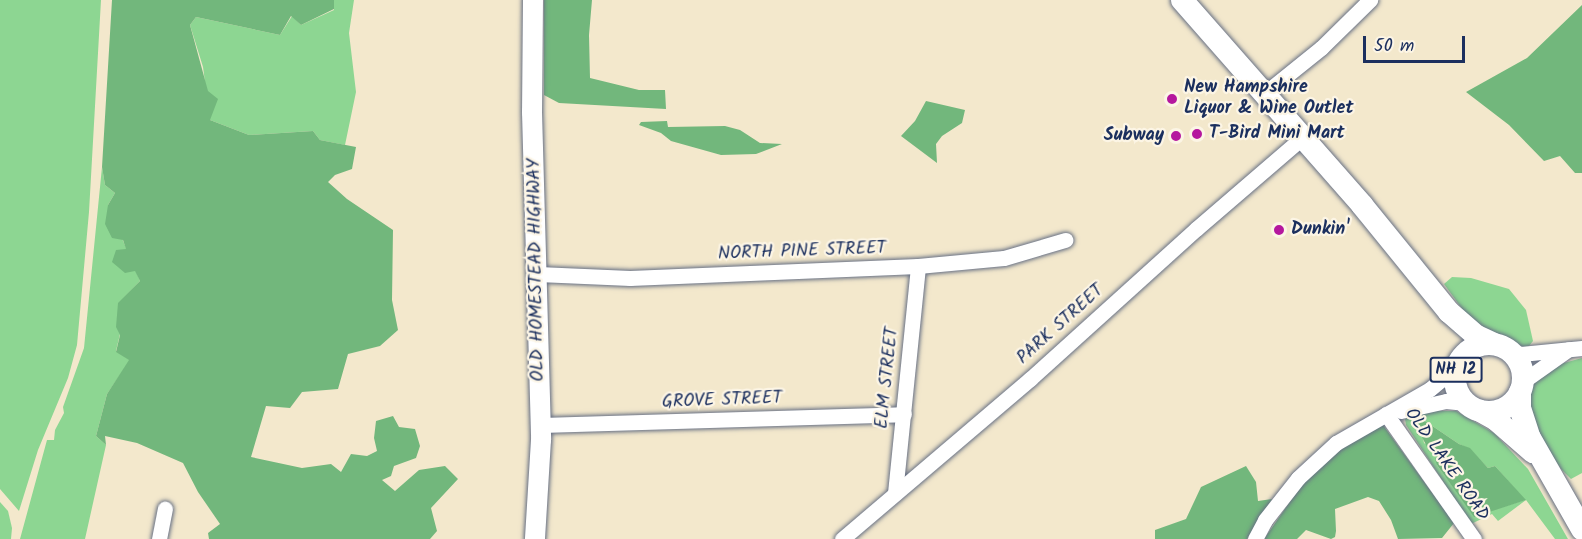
<!DOCTYPE html>
<style>
body{margin:0}
#map{position:relative;width:1582px;height:539px;overflow:hidden;background:#f3e8cc;font-family:Kalam,sans-serif}
div>[style]{position:absolute}
.green>*{inset:0;background:#8dd692}
.forest>*{inset:0;background:#72b77c}
.roads{filter:drop-shadow(0 0 2px #677084) drop-shadow(0 0 2px #677084)}
.minor>*{height:15px;margin:-7.5px;padding:0 7.5px;transform-origin:7.5px;border-radius:7.5px;background:#fff}
.major>*{height:20px;margin:-10px;padding:0 10px;transform-origin:10px;border-radius:10px;background:#fff}
.highway>*{height:22px;margin:-11px;padding:0 11px;transform-origin:11px;border-radius:11px;background:#fff}
.highway>.ring{margin:-11px;padding:0;box-sizing:content-box;background:none;border:22px solid #fff;border-radius:50%}
.dots>*{width:16px;height:16px;translate:-50% -50%;box-sizing:border-box;border:3px solid #fcf5e5;border-radius:50%}
span{translate:-50% -50%;white-space:nowrap;text-align:center;line-height:1.15;-webkit-text-stroke:4.5px #fcf5e5;paint-order:stroke}
.shield-label span{padding:2px 4px;background:#fcf5e5;border:2px solid;border-radius:4px;-webkit-text-stroke-width:0}
.shield-label{font-size:16px;color:#1b2f5e;font-weight:700}
.poi-label{font-size:18px;color:#1b2f5e;font-weight:700}
.left{translate:0 -50%;text-align:left}
.right{translate:-100% -50%;text-align:right}
.street-label{font-size:18px;color:#1b2f5e}
.scale{position:absolute;left:1363px;top:36px;width:102px;height:27px;box-sizing:border-box;border:3px solid #1b2f5e;border-top:0;padding-left:8px;font-size:18px;line-height:21px;white-space:nowrap;color:#1b2f5e;-webkit-text-stroke:4px #fcf5e5;paint-order:stroke}
</style>
<div id="map">
<div class="green">
<i style="clip-path:polygon(0 0,101px 0,89px 212px,77px 345px,68px 378px,38px 450px,19px 511px,0 489px)"></i>
<i style="clip-path:polygon(334px 0,354px 0,349px 33px,356px 92px,345px 145px,320px 140px,313px 131px,249px 135px,210px 120px,203px 67px,190px 25px,196px 17px,280px 35px,292px 16px,301px 25px,334px 10px)"></i>
<i style="clip-path:polygon(102px 167px,105px 185px,115px 193px,108px 205px,140px 281px,118px 304px,120px 334px,116px 351px,130px 360px,107px 394px,96px 436px,106px 445px,85px 539px,20px 539px,47px 440px,54px 440px,55px 430px,64px 413px,63px 407px,84px 348px)"></i>
<i style="clip-path:polygon(1452px 277px,1471px 278px,1509px 289px,1526px 310px,1533px 341px,1529px 346px,1524px 347px,1490px 336px,1468px 317px,1444px 284px)"></i>
<i style="clip-path:polygon(1582px 358px,1582px 473px,1571px 479px,1561px 469px,1529px 421px,1528px 386px,1553px 366px)"></i>
<i style="clip-path:polygon(evenodd,1421px 411px,1456px 411px,1494px 433px,1528px 469px,1568px 539px,1555px 539px,1526px 500px,1498px 521px,1492px 514px,1471px 524px,1406px 425px,1405px 419px,1421px 411px,1419px 417px,1459px 444px,1470px 449px,1488px 468px,1495px 466px,1525px 500px,1474px 516px,1437px 465px,1441px 454px,1424px 443px,1419px 417px)"></i>
<i style="clip-path:polygon(0 502px,8px 511px,12px 528px,11px 539px,0 539px)"></i>
</div>
<div class="forest">
<i style="clip-path:polygon(112px 0,334px 0,334px 9px,301px 25px,291px 16px,280px 35px,196px 17px,190px 25px,208px 91px,218px 99px,210px 120px,249px 135px,313px 131px,320px 140px,356px 147px,352px 169px,335px 175px,328px 182px,347px 199px,393px 230px,392px 300px,398px 330px,380px 346px,348px 354px,338px 389px,302px 392px,290px 408px,266px 406px,251px 457px,302px 468px,331px 464px,341px 472px,351px 454px,367px 456px,377px 451px,374px 438px,376px 421px,393px 416px,399px 427px,415px 429px,420px 446px,416px 458px,394px 466px,391px 476px,382px 480px,395px 491px,419px 470px,445px 466px,458px 479px,431px 508px,437px 531px,430px 539px,209px 539px,208px 533px,220px 524px,198px 492px,183px 463px,137px 443px,105px 436px,106px 445px,96px 436px,107px 394px,129px 360px,116px 352px,120px 335px,116px 327px,118px 303px,140px 281px,135px 271px,125px 273px,112px 262px,116px 250px,126px 249px,123px 240px,112px 238px,105px 224px,108px 205px,115px 193px,105px 185px,102px 167px)"></i>
<i style="clip-path:polygon(544px 0,592px 0,589px 35px,590px 78px,639px 90px,665px 90px,666px 109px,559px 103px,544px 95px)"></i>
<i style="clip-path:polygon(1582px 5px,1582px 173px,1575px 173px,1560px 156px,1544px 161px,1509px 125px,1466px 92px,1527px 58px)"></i>
<i style="clip-path:polygon(926px 101px,965px 110px,962px 123px,942px 136px,936px 144px,937px 163px,901px 136px,915px 121px)"></i>
<i style="clip-path:polygon(667px 121px,668px 127px,725px 126px,740px 130px,760px 143px,782px 144px,756px 154px,721px 155px,671px 141px,661px 133px,639px 125px,641px 122px)"></i>
<i style="clip-path:polygon(1419px 417px,1459px 444px,1470px 448px,1488px 468px,1495px 466px,1526px 500px,1474px 517px,1437px 465px,1435px 459px,1440px 454px,1429px 451px,1421px 435px,1417px 435px,1415px 419px)"></i>
<i style="clip-path:polygon(1383px 425px,1454px 523px,1442px 538px,1398px 539px,1391px 520px,1379px 501px,1368px 497px,1335px 509px,1336px 531px,1335px 537px,1331px 539px,1306px 530px,1297px 539px,1264px 539px,1303px 483px,1352px 440px)"></i>
<i style="clip-path:polygon(1246px 466px,1256px 482px,1258px 501px,1272px 499px,1247px 539px,1155px 539px,1155px 530px,1186px 519px,1201px 487px)"></i>
</div>
<div class="roads">
<div class="minor">
<i style="left:1265px;top:93px;width:72px;rotate:-38.8deg"></i>
<i style="left:1321px;top:48px;width:69px;rotate:-44.4deg"></i>
<i style="left:538px;top:274px;width:92px;rotate:2.5deg"></i>
<i style="left:630px;top:278px;width:288px;rotate:-2.4deg"></i>
<i style="left:918px;top:266px;width:86px;rotate:-5.3deg"></i>
<i style="left:1004px;top:258px;width:64px;rotate:-16.4deg"></i>
<i style="left:1511px;top:352px;width:10px;rotate:11deg"></i>
<i style="left:1521px;top:354px;width:61px;rotate:-5.6deg"></i>
<i style="left:1522px;top:382px;width:57px;rotate:-35.1deg"></i>
<i style="left:1401px;top:411px;width:46px;rotate:-12.5deg"></i>
<i style="left:1446px;top:401px;width:20px;rotate:6deg"></i>
<i style="left:1386px;top:414px;width:153px;rotate:54.9deg"></i>
<i style="left:540px;top:425px;width:364px;rotate:-1.7deg"></i>
<i style="left:895px;top:493px;width:228px;rotate:-84.2deg"></i>
<i style="left:159px;top:539px;width:31px;rotate:-79deg"></i>
<i style="left:842px;top:539px;width:247px;rotate:-40.4deg"></i>
<i style="left:1030px;top:379px;width:224px;rotate:-42.1deg"></i>
<i style="left:1196px;top:229px;width:141px;rotate:-40.7deg"></i>
<i style="left:1255px;top:539px;width:21px;rotate:-62deg"></i>
<i style="left:1265px;top:520px;width:53px;rotate:-51.8deg"></i>
<i style="left:1298px;top:478px;width:52px;rotate:-42.6deg"></i>
<i style="left:1336px;top:443px;width:108px;rotate:-29.9deg"></i>
<i style="left:1430px;top:389px;width:34px;rotate:-40deg"></i>
</div>
<div class="major">
<i style="left:533px;top:0;width:112px;rotate:90.5deg"></i>
<i style="left:532px;top:112px;width:328px;rotate:88.4deg"></i>
<i style="left:541px;top:440px;width:99px;rotate:93.5deg"></i>
</div>
<div class="highway">
<i style="left:1182px;top:0;width:273px;rotate:48.7deg"></i>
<i style="left:1362px;top:205px;width:138px;rotate:50.9deg"></i>
<i style="left:1449px;top:312px;width:37px;rotate:41deg"></i>
<i style="left:1477px;top:336px;width:19px;rotate:25deg"></i>
<i class="ring" style="left:1455px;top:344px;width:46px;height:46px"></i>
<i style="left:1520px;top:392px;width:16px;rotate:90deg"></i>
<i style="left:1520px;top:408px;width:32px;rotate:72deg"></i>
<i style="left:1530px;top:438px;width:105px;rotate:60.3deg"></i>
<i style="left:1480px;top:411px;width:18px;rotate:29deg"></i>
<i style="left:1496px;top:420px;width:49px;rotate:40.9deg"></i>
</div>
</div>
<div class="dots">
<i style="left:1172px;top:99px;background:#b5179e"></i>
<i style="left:1197px;top:134px;background:#b5179e"></i>
<i style="left:1176px;top:136px;background:#b5179e"></i>
<i style="left:1279px;top:230px;background:#b5179e"></i>
</div>
<div class="shield-label">
<span style="left:1456px;top:370px">NH 12</span>
</div>
<div class="poi-label">
<span class="left" style="left:1184px;top:99px">New Hampshire<br>Liquor &amp; Wine Outlet</span>
<span class="left" style="left:1209px;top:134px">T-Bird Mini Mart</span>
<span class="right" style="left:1164px;top:136px">Subway</span>
<span class="left" style="left:1291px;top:230px">Dunkin'</span>
</div>
<div class="street-label">
<span style="left:802px;top:252px;rotate:-2deg">NORTH PINE STREET</span>
<span style="left:537px;top:270px;rotate:-91deg">OLD HOMESTEAD HIGHWAY</span>
<span style="left:1061px;top:325px;rotate:-42deg">PARK STREET</span>
<span style="left:888px;top:378px;rotate:-84deg">ELM STREET</span>
<span style="left:722px;top:401px;rotate:-2deg">GROVE STREET</span>
<span style="left:1446px;top:465px;rotate:55deg">OLD LAKE ROAD</span>
</div>
<div class="scale">50 m</div>
</div>
